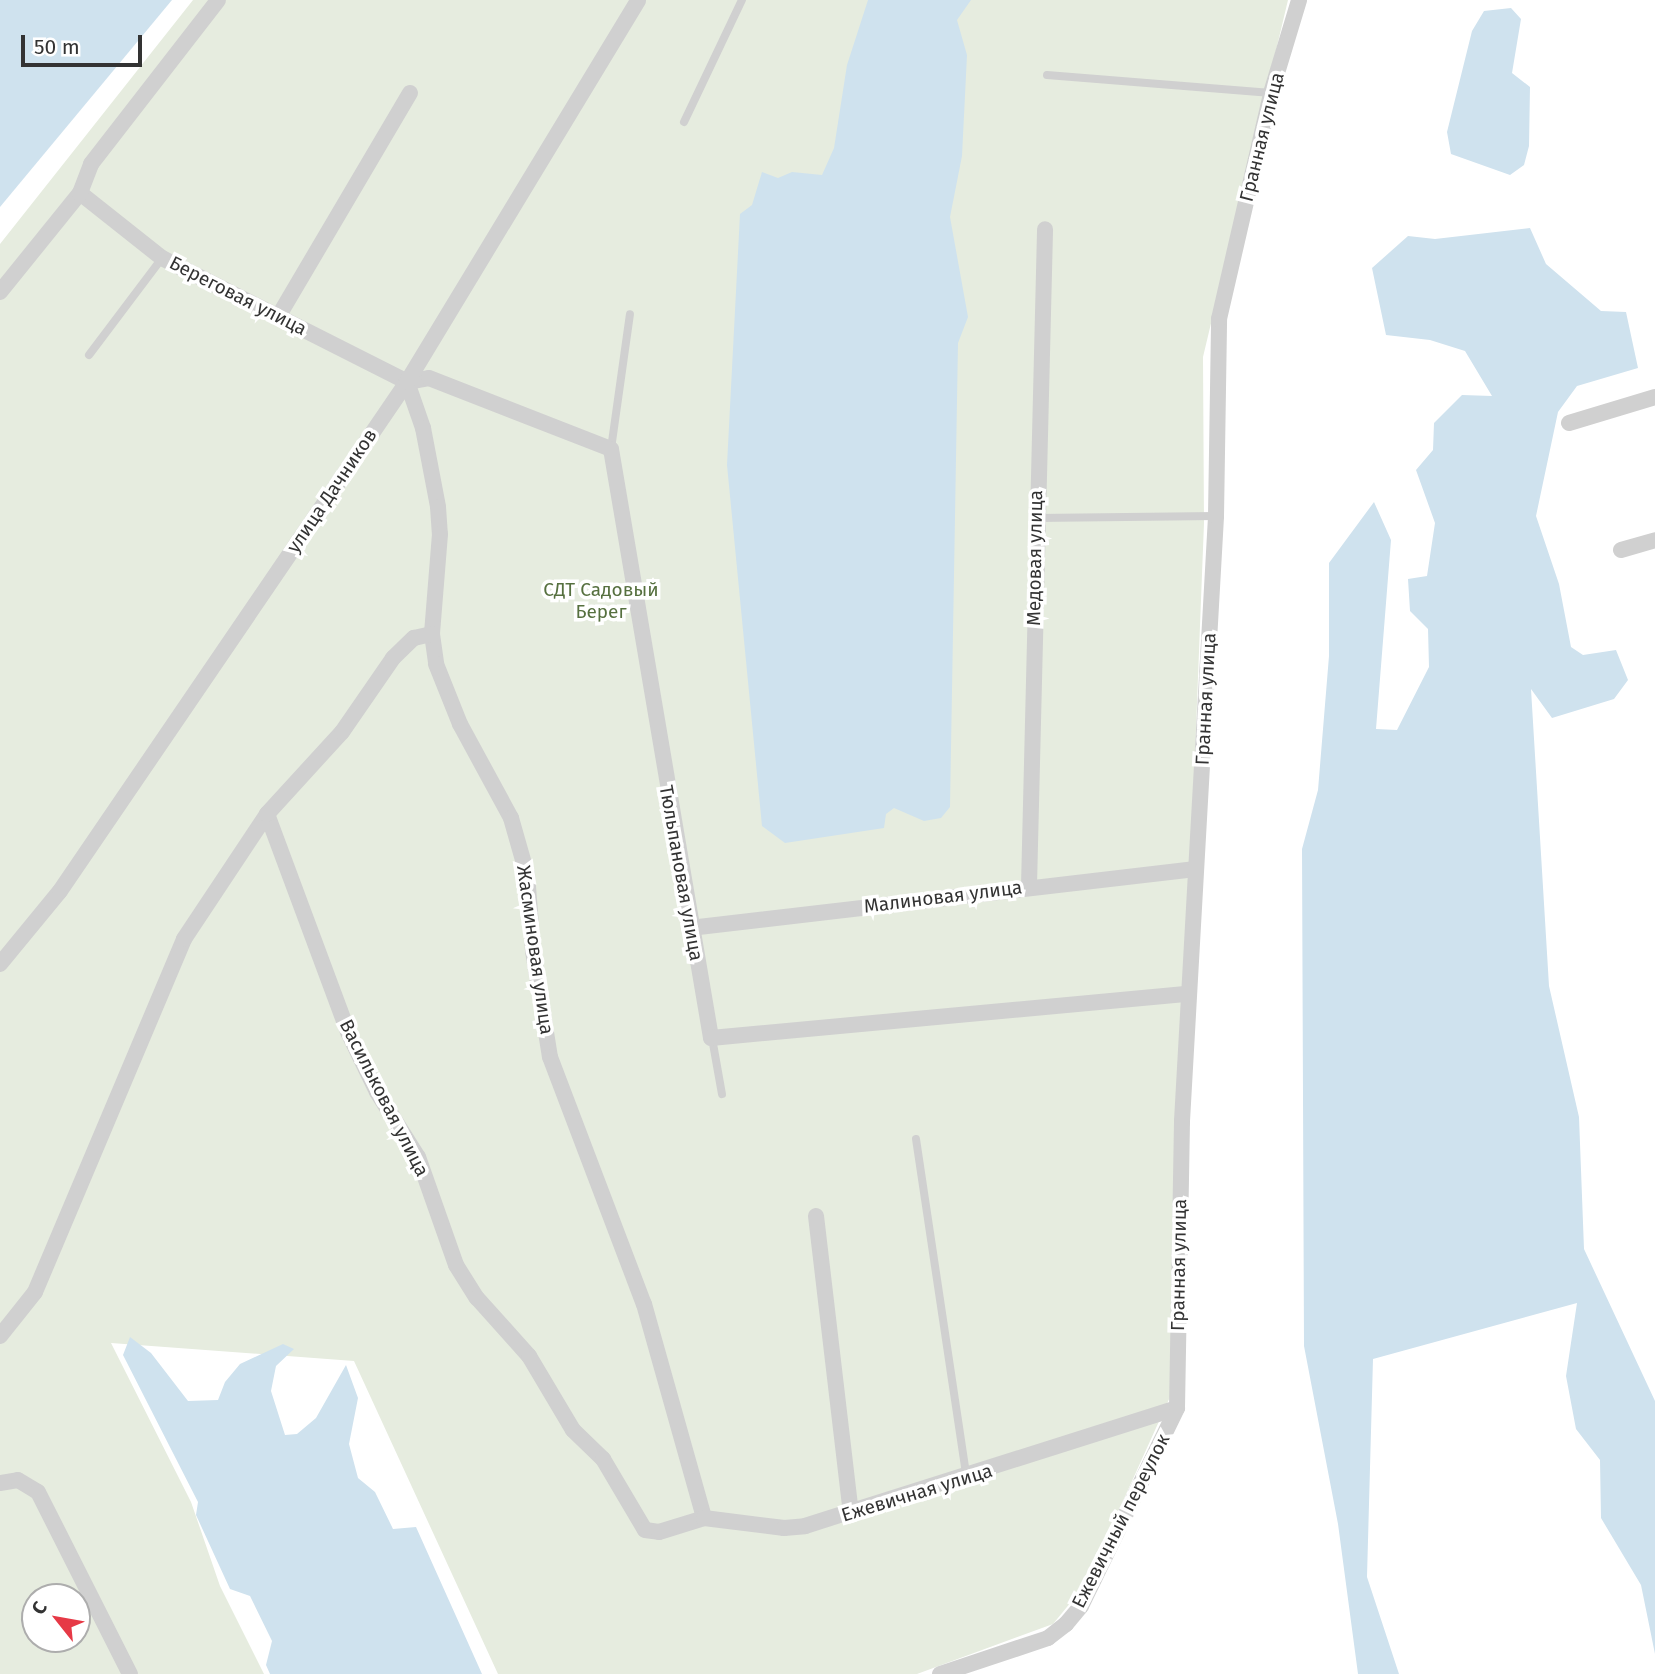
<!DOCTYPE html>
<meta charset="utf-8">
<style>
body{margin:0}
#map{position:relative;width:1655px;height:1674px;overflow:hidden;background:#fff;font-family:"Fira Sans",sans-serif}
div>[style]{position:absolute}
.green>*{inset:0;background:#e6ecdf}
.water>*{inset:0;background:#cfe2ee}
.lane>*{height:8px;margin:-4px;padding:0 4px;transform-origin:4px;border-radius:4px;background:#d0d0d0}
.street>*{height:16px;margin:-8px;padding:0 8px;transform-origin:8px;border-radius:8px;background:#d0d0d0}
span{translate:-50% -50%;white-space:nowrap;text-align:center;line-height:1.15;-webkit-text-stroke:7px #fff;paint-order:stroke}
.street-label{font-size:19px;color:#333}
.park-label{font-size:19px;color:#56703f}
.north{position:absolute;left:21px;top:1583px;width:70px;height:70px;box-sizing:border-box;background:#fff;border:2px solid #adadad;border-radius:50%;rotate:301deg;font-size:19px;font-weight:700;line-height:28px;text-align:center;color:#333}
.north::after{content:'';display:block;margin:auto;width:24px;height:32px;background:#e63946;clip-path:polygon(50% 0,100% 100%,50% 72%,0 100%)}
.scale{position:absolute;left:21px;top:35px;width:121px;height:32px;box-sizing:border-box;border:4px solid #333;border-top:0;padding-left:9px;font-size:21px;line-height:24px;white-space:nowrap;color:#333;-webkit-text-stroke:5px #fff;paint-order:stroke}
</style>
<div id="map">
<div class="green">
<i style="clip-path:polygon(evenodd,193px 0,1288px 0,1203px 357px,1204px 523px,1170px 1397px,1085px 1585px,1053px 1624px,917px 1674px,498px 1674px,354px 1361px,111px 1343px,191px 1502px,220px 1586px,264px 1674px,0 1674px,0 244px,193px 0,35px 1597px,77px 1597px,77px 1639px,35px 1639px,35px 1597px)"></i>
</div>
<div class="water">
<i style="clip-path:polygon(0 0,172px 0,0 207px)"></i>
<i style="clip-path:polygon(868px 0,971px 0,957px 20px,967px 55px,962px 156px,950px 217px,968px 317px,958px 343px,950px 807px,941px 818px,924px 821px,894px 808px,886px 814px,884px 828px,785px 843px,762px 826px,727px 465px,740px 214px,752px 205px,762px 172px,778px 178px,792px 172px,822px 175px,834px 148px,847px 65px)"></i>
<i style="clip-path:polygon(1511px 8px,1521px 19px,1512px 73px,1530px 87px,1529px 146px,1524px 165px,1510px 175px,1451px 154px,1447px 132px,1472px 31px,1484px 11px)"></i>
<i style="clip-path:polygon(1530px 228px,1546px 264px,1601px 311px,1626px 312px,1638px 368px,1577px 386px,1558px 412px,1536px 516px,1559px 584px,1571px 647px,1583px 655px,1616px 650px,1628px 680px,1614px 699px,1552px 718px,1531px 689px,1549px 986px,1579px 1117px,1584px 1249px,1655px 1401px,1655px 1654px,1641px 1585px,1601px 1518px,1600px 1460px,1576px 1429px,1566px 1376px,1577px 1303px,1373px 1359px,1367px 1577px,1399px 1674px,1358px 1674px,1338px 1524px,1304px 1346px,1302px 849px,1318px 790px,1329px 656px,1329px 563px,1374px 502px,1391px 540px,1376px 729px,1397px 730px,1429px 667px,1428px 629px,1410px 611px,1408px 579px,1427px 576px,1435px 523px,1416px 470px,1433px 450px,1434px 423px,1462px 395px,1492px 396px,1465px 351px,1430px 340px,1386px 335px,1372px 268px,1408px 236px,1435px 239px)"></i>
<i style="clip-path:polygon(130px 1337px,151px 1353px,188px 1401px,218px 1400px,225px 1382px,240px 1364px,283px 1344px,294px 1349px,276px 1366px,271px 1391px,285px 1435px,297px 1434px,316px 1418px,346px 1365px,358px 1398px,349px 1444px,358px 1478px,375px 1492px,393px 1529px,416px 1527px,482px 1674px,270px 1674px,266px 1665px,272px 1641px,250px 1596px,230px 1589px,196px 1515px,198px 1502px,123px 1355px)"></i>
</div>
<div class="lane">
<i style="left:1047px;top:75px;width:225px;rotate:4.6deg"></i>
<i style="left:684px;top:122px;width:135px;rotate:-64.6deg"></i>
<i style="left:89px;top:355px;width:121px;rotate:-53deg"></i>
<i style="left:611px;top:449px;width:136px;rotate:-82deg"></i>
<i style="left:1036px;top:518px;width:180px;rotate:-0.6deg"></i>
<i style="left:712px;top:1038px;width:57px;rotate:79.9deg"></i>
<i style="left:916px;top:1139px;width:340px;rotate:81.5deg"></i>
</div>
<div class="street">
<i style="left:80px;top:193px;width:105px;rotate:38.4deg"></i>
<i style="left:162px;top:258px;width:275px;rotate:26.8deg"></i>
<i style="left:0;top:292px;width:127px;rotate:-51.1deg"></i>
<i style="left:80px;top:193px;width:31px;rotate:-69deg"></i>
<i style="left:91px;top:164px;width:207px;rotate:-52.2deg"></i>
<i style="left:278px;top:317px;width:260px;rotate:-59.5deg"></i>
<i style="left:407px;top:382px;width:22px;rotate:-10deg"></i>
<i style="left:429px;top:378px;width:195px;rotate:21.3deg"></i>
<i style="left:611px;top:449px;width:597px;rotate:80.36deg"></i>
<i style="left:711px;top:1038px;width:479px;rotate:-5.3deg"></i>
<i style="left:407px;top:382px;width:49px;rotate:70.8deg"></i>
<i style="left:423px;top:428px;width:80px;rotate:79.2deg"></i>
<i style="left:438px;top:507px;width:27px;rotate:86deg"></i>
<i style="left:440px;top:534px;width:100px;rotate:94.6deg"></i>
<i style="left:432px;top:634px;width:30px;rotate:82deg"></i>
<i style="left:436px;top:664px;width:65px;rotate:68.2deg"></i>
<i style="left:460px;top:724px;width:107px;rotate:61.5deg"></i>
<i style="left:511px;top:818px;width:58px;rotate:74.1deg"></i>
<i style="left:527px;top:874px;width:77px;rotate:85.5deg"></i>
<i style="left:533px;top:951px;width:107px;rotate:80.9deg"></i>
<i style="left:550px;top:1057px;width:264px;rotate:69.2deg"></i>
<i style="left:644px;top:1304px;width:222px;rotate:74.3deg"></i>
<i style="left:1569px;top:423px;width:90px;rotate:-16.8deg"></i>
<i style="left:1621px;top:550px;width:35px;rotate:-16deg"></i>
<i style="left:267px;top:814px;width:233px;rotate:69.6deg"></i>
<i style="left:348px;top:1032px;width:67px;rotate:64.2deg"></i>
<i style="left:377px;top:1092px;width:77px;rotate:57.8deg"></i>
<i style="left:418px;top:1157px;width:114px;rotate:70.6deg"></i>
<i style="left:456px;top:1265px;width:39px;rotate:58deg"></i>
<i style="left:477px;top:1298px;width:78px;rotate:48.1deg"></i>
<i style="left:529px;top:1356px;width:86px;rotate:59.3deg"></i>
<i style="left:573px;top:1430px;width:42px;rotate:44deg"></i>
<i style="left:603px;top:1459px;width:82px;rotate:59.4deg"></i>
<i style="left:645px;top:1530px;width:14px;rotate:8deg"></i>
<i style="left:659px;top:1532px;width:47px;rotate:-17.3deg"></i>
<i style="left:704px;top:1518px;width:81px;rotate:7.1deg"></i>
<i style="left:784px;top:1528px;width:21px;rotate:-5deg"></i>
<i style="left:805px;top:1526px;width:390px;rotate:-17.6deg"></i>
<i style="left:1029px;top:886px;width:657px;rotate:-88.6deg"></i>
<i style="left:690px;top:928px;width:509px;rotate:-6.65deg"></i>
<i style="left:0;top:964px;width:94px;rotate:-50.6deg"></i>
<i style="left:60px;top:891px;width:616px;rotate:-55.72deg"></i>
<i style="left:407px;top:382px;width:446px;rotate:-58.8deg"></i>
<i style="left:816px;top:1216px;width:299px;rotate:83.3deg"></i>
<i style="left:0;top:1336px;width:56px;rotate:-51.5deg"></i>
<i style="left:35px;top:1292px;width:383px;rotate:-67.1deg"></i>
<i style="left:184px;top:939px;width:150px;rotate:-56.4deg"></i>
<i style="left:267px;top:814px;width:111px;rotate:-47.6deg"></i>
<i style="left:342px;top:732px;width:90px;rotate:-55.4deg"></i>
<i style="left:393px;top:658px;width:29px;rotate:-44deg"></i>
<i style="left:414px;top:638px;width:18px;rotate:-13deg"></i>
<i style="left:0;top:1483px;width:18px;rotate:-9deg"></i>
<i style="left:18px;top:1480px;width:23px;rotate:31deg"></i>
<i style="left:38px;top:1492px;width:204px;rotate:63.2deg"></i>
<i style="left:940px;top:1674px;width:114px;rotate:-18.4deg"></i>
<i style="left:1048px;top:1638px;width:23px;rotate:-38deg"></i>
<i style="left:1066px;top:1624px;width:23px;rotate:-50deg"></i>
<i style="left:1081px;top:1606px;width:220px;rotate:-64.1deg"></i>
<i style="left:1177px;top:1408px;width:287px;rotate:-89deg"></i>
<i style="left:1182px;top:1121px;width:606px;rotate:-86.78deg"></i>
<i style="left:1216px;top:516px;width:197px;rotate:-89.1deg"></i>
<i style="left:1219px;top:319px;width:232px;rotate:-77deg"></i>
<i style="left:1271px;top:93px;width:97px;rotate:-73.2deg"></i>
</div>
<div class="street-label">
<span style="left:1262px;top:137px;rotate:-76deg">Гранная улица</span>
<span style="left:238px;top:296px;rotate:27deg">Береговая улица</span>
<span style="left:332px;top:491px;rotate:-56deg">улица Дачников</span>
<span style="left:1035px;top:558px;rotate:-89deg">Медовая улица</span>
<span style="left:1206px;top:699px;rotate:-87deg">Гранная улица</span>
<span style="left:681px;top:873px;rotate:80deg">Тюльпановая улица</span>
<span style="left:943px;top:897px;rotate:-7deg">Малиновая улица</span>
<span style="left:535px;top:950px;rotate:82deg">Жасминовая улица</span>
<span style="left:384px;top:1098px;rotate:63deg">Васильковая улица</span>
<span style="left:1179px;top:1265px;rotate:-89deg">Гранная улица</span>
<span style="left:917px;top:1493px;rotate:-17deg">Ежевичная улица</span>
<span style="left:1121px;top:1521px;rotate:-63deg">Ежевичный переулок</span>
</div>
<div class="park-label">
<span style="left:601px;top:601px">СДТ Садовый<br>Берег</span>
</div>
<div class="north">С</div>
<div class="scale">50 m</div>
</div>
